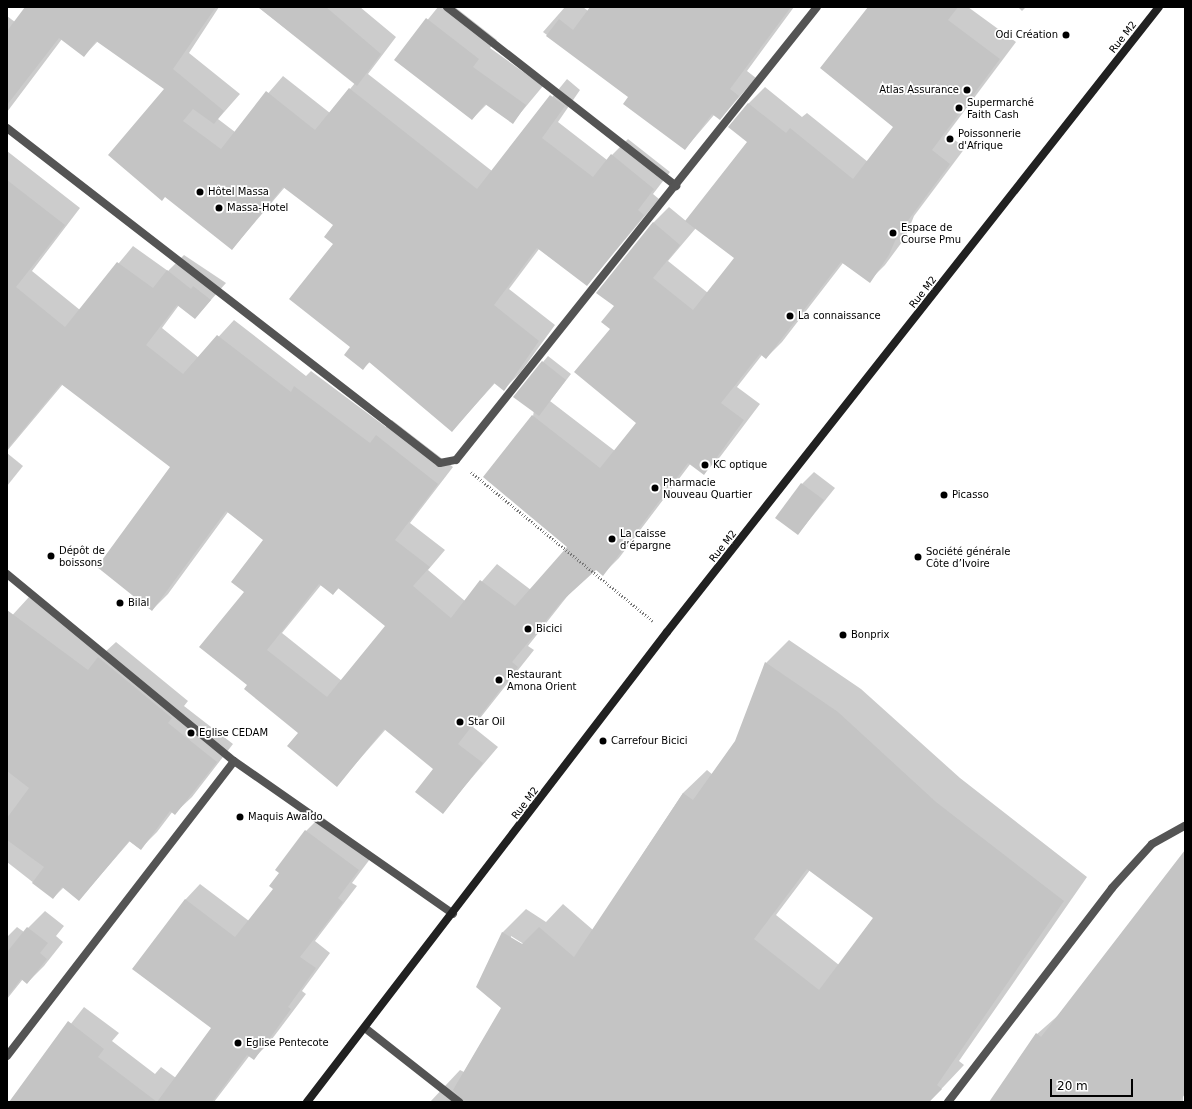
<!DOCTYPE html>
<meta charset="utf-8">
<style>
body{margin:0}
#map{position:relative;width:1192px;height:1109px;overflow:hidden;background:#fff;font-family:"DejaVu Sans",sans-serif}
div>[style]{position:absolute}
.shadow>*{inset:0;background:#0003}
.building>*{inset:0;background:#c4c4c4}
.path>*{height:2.5px;margin-top:-1.25px;transform-origin:0;background:repeating-linear-gradient(90deg,#767676 0 1px,transparent 0 3px)}
.minor>*{height:8px;margin:-4px;padding:0 4px;transform-origin:4px;border-radius:4px;background:#545454}
.secondary>*{height:8px;margin:-4px;padding:0 4px;transform-origin:4px;border-radius:4px;background:#212121}
.dots>*{width:11px;height:11px;translate:-50% -50%;box-sizing:border-box;border:2px solid #fff;border-radius:50%}
span{translate:-50% -50%;white-space:nowrap;text-align:center;line-height:1.15;-webkit-text-stroke:3.5px #fff;paint-order:stroke}
.poi-label{font-size:10px;color:#000}
.right{translate:-100% -50%;text-align:right}
.left{translate:0 -50%;text-align:left}
.street-label{font-size:10px;color:#000}
.frame{position:absolute;inset:0;border:8px solid #000;pointer-events:none}
.scale{position:absolute;left:1050px;top:1079px;width:83px;height:18px;box-sizing:border-box;border:2px solid #000;border-top:0;padding-left:5px;font-size:12px;line-height:14px;white-space:nowrap;color:#000;-webkit-text-stroke:3px #fff;paint-order:stroke}
</style>
<div id="map">
<div class="shadow">
<i style="clip-path:polygon(26px 7px,219px 7px,189px 53px,240px 94px,218px 119px,235px 132px,283px 76px,330px 113px,355px 83px,258px 7px,360px 7px,396px 37px,368px 74px,492px 171px,567px 79px,580px 90px,558px 122px,607px 160px,628px 139px,670px 172px,653px 194px,659px 199px,587px 285px,539px 249px,509px 289px,555px 325px,520px 373px,504px 389px,495px 383px,452px 431px,370px 362px,362px 369px,351px 347px,334px 225px,285px 187px,232px 249px,165px 89px,98px 41px,84px 56px,62px 39px,7px 112px,7px 16px,15px 22px)"></i>
<i style="clip-path:polygon(438px 7px,455px 7px,497px 40px,490px 48px,543px 86px,513px 122px,487px 104px,472px 119px,395px 60px)"></i>
<i style="clip-path:polygon(565px 7px,583px 7px,588px 11px,591px 7px,794px 7px,747px 71px,756px 78px,720px 119px,714px 115px,685px 149px,629px 97px,543px 32px)"></i>
<i style="clip-path:polygon(evenodd,870px 7px,968px 7px,1016px 42px,947px 134px,965px 148px,914px 216px,905px 238px,885px 265px,869px 281px,843px 263px,782px 342px,766px 358px,762px 355px,737px 387px,760px 404px,720px 457px,704px 473px,691px 463px,619px 558px,603px 574px,596px 569px,573px 589px,528px 646px,534px 650px,473px 727px,498px 747px,442px 813px,434px 769px,386px 729px,337px 785px,299px 733px,249px 685px,246px 592px,264px 540px,228px 512px,168px 594px,152px 610px,171px 467px,63px 384px,7px 451px,7px 151px,80px 208px,32px 271px,80px 310px,133px 246px,168px 271px,184px 255px,226px 283px,195px 318px,179px 305px,162px 328px,199px 358px,234px 320px,306px 376px,311px 371px,386px 427px,392px 420px,453px 467px,410px 523px,445px 550px,428px 570px,465px 601px,497px 564px,531px 590px,569px 547px,533px 416px,543px 362px,548px 356px,571px 374px,550px 401px,615px 451px,638px 423px,611px 329px,615px 306px,653px 223px,669px 207px,686px 221px,748px 142px,730px 127px,749px 103px,765px 87px,802px 117px,807px 113px,868px 162px,895px 127px,870px 7px,696px 228px,735px 258px,708px 293px,668px 261px,696px 228px,870px 7px,321px 585px,333px 594px,339px 588px,386px 626px,342px 681px,282px 633px,321px 585px)"></i>
<i style="clip-path:polygon(1018px 7px,1026px 7px,1022px 11px)"></i>
<i style="clip-path:polygon(7px 453px,23px 466px,7px 486px)"></i>
<i style="clip-path:polygon(814px 472px,835px 488px,798px 534px,802px 484px)"></i>
<i style="clip-path:polygon(29px 597px,104px 653px,116px 642px,188px 701px,184px 706px,233px 744px,192px 797px,175px 813px,173px 811px,157px 832px,140px 849px,130px 841px,79px 900px,64px 887px,53px 898px,7px 862px,7px 621px)"></i>
<i style="clip-path:polygon(evenodd,789px 640px,861px 689px,960px 778px,1087px 877px,959px 1061px,964px 1065px,929px 1102px,430px 1102px,460px 1070px,464px 1072px,502px 1008px,502px 933px,526px 909px,546px 922px,563px 904px,593px 930px,683px 793px,707px 770px,713px 775px,736px 742px,766px 663px,789px 640px,810px 870px,874px 917px,839px 965px,776px 915px,810px 870px,789px 640px,511px 936px,527px 946px,511px 939px,511px 936px)"></i>
<i style="clip-path:polygon(321px 816px,373px 855px,352px 883px,357px 886px,315px 941px,330px 953px,302px 991px,306px 994px,269px 1043px,254px 1058px,250px 1055px,214px 1102px,10px 1102px,84px 1007px,119px 1033px,112px 1041px,155px 1074px,161px 1067px,176px 1078px,213px 1028px,185px 900px,200px 884px,249px 921px,274px 889px,306px 831px)"></i>
<i style="clip-path:polygon(1185px 852px,1183px 1102px,992px 1102px,1037px 1034px,1062px 1012px)"></i>
<i style="clip-path:polygon(45px 911px,64px 926px,56px 936px,63px 942px,44px 966px,27px 983px,23px 979px,7px 999px,7px 937px,17px 927px,24px 932px)"></i>
</div>
<div class="building">
<i style="clip-path:polygon(25px 7px,216px 7px,173px 69px,224px 111px,214px 124px,193px 109px,183px 121px,221px 149px,266px 91px,315px 130px,349px 88px,477px 189px,550px 95px,565px 106px,542px 138px,593px 177px,611px 154px,654px 189px,638px 210px,644px 215px,587px 286px,537px 248px,494px 305px,539px 341px,504px 391px,494px 383px,452px 432px,369px 362px,363px 370px,344px 355px,350px 347px,289px 299px,333px 244px,324px 237px,333px 225px,283px 187px,232px 250px,165px 197px,162px 201px,108px 155px,164px 89px,96px 41px,84px 57px,59px 38px,7px 105px,7px 31px)"></i>
<i style="clip-path:polygon(258px 7px,326px 7px,381px 54px,357px 86px)"></i>
<i style="clip-path:polygon(590px 7px,791px 7px,730px 89px,739px 96px,720px 120px,712px 114px,685px 150px,623px 104px,628px 97px,546px 36px,559px 19px,573px 30px)"></i>
<i style="clip-path:polygon(evenodd,868px 7px,958px 7px,948px 20px,1000px 59px,932px 150px,950px 164px,898px 234px,889px 255px,870px 283px,841px 262px,766px 359px,760px 354px,721px 403px,744px 420px,704px 475px,688px 463px,603px 576px,596px 570px,562px 601px,512px 662px,518px 667px,458px 744px,483px 763px,443px 814px,415px 792px,433px 769px,384px 729px,337px 787px,287px 746px,298px 733px,244px 689px,247px 685px,199px 647px,244px 592px,231px 582px,263px 540px,226px 511px,152px 611px,97px 567px,170px 467px,61px 384px,7px 449px,7px 180px,65px 225px,16px 287px,65px 327px,117px 262px,153px 288px,167px 270px,191px 289px,193px 286px,211px 300px,195px 319px,177px 305px,146px 345px,183px 374px,217px 335px,291px 392px,294px 386px,370px 443px,376px 435px,438px 484px,395px 540px,430px 567px,413px 586px,451px 618px,480px 580px,515px 606px,567px 547px,483px 477px,532px 415px,600px 468px,636px 423px,574px 372px,610px 329px,601px 322px,614px 306px,596px 293px,653px 222px,680px 245px,653px 278px,693px 310px,734px 258px,685px 221px,747px 142px,728px 127px,748px 103px,786px 133px,790px 128px,853px 179px,893px 127px,820px 68px,868px 7px,319px 584px,333px 595px,338px 588px,385px 626px,327px 697px,267px 650px,319px 584px)"></i>
<i style="clip-path:polygon(426px 18px,479px 59px,473px 67px,526px 105px,513px 124px,485px 104px,472px 120px,394px 60px)"></i>
<i style="clip-path:polygon(542px 361px,566px 380px,539px 416px,513px 397px)"></i>
<i style="clip-path:polygon(801px 483px,824px 500px,798px 535px,775px 518px)"></i>
<i style="clip-path:polygon(7px 610px,88px 670px,98px 657px,172px 718px,168px 723px,217px 762px,175px 815px,170px 811px,141px 850px,129px 841px,79px 901px,62px 887px,53px 899px,32px 883px,44px 867px,7px 840px,7px 818px,29px 788px,7px 771px)"></i>
<i style="clip-path:polygon(evenodd,765px 662px,838px 712px,936px 802px,1064px 901px,937px 1085px,942px 1089px,929px 1102px,464px 1102px,453px 1090px,501px 1008px,476px 987px,502px 932px,522px 944px,539px 927px,574px 957px,683px 793px,693px 800px,735px 741px,765px 662px,807px 869px,873px 918px,819px 990px,754px 939px,807px 869px)"></i>
<i style="clip-path:polygon(305px 830px,359px 870px,338px 898px,343px 902px,300px 957px,316px 968px,288px 1007px,291px 1009px,254px 1060px,247px 1055px,212px 1102px,9px 1102px,68px 1021px,104px 1049px,98px 1057px,157px 1102px,211px 1028px,132px 969px,185px 899px,235px 937px,273px 889px,269px 886px,279px 873px,275px 870px)"></i>
<i style="clip-path:polygon(1185px 850px,1185px 1094px,1179px 1102px,989px 1102px,1036px 1033px,1041px 1037px)"></i>
<i style="clip-path:polygon(27px 927px,48px 943px,40px 953px,47px 959px,27px 984px,21px 979px,7px 997px,7px 952px)"></i>
</div>
<div class="path">
<i style="left:471px;top:472px;width:235px;rotate:39.3deg"></i>
</div>
<div class="minor">
<i style="left:447px;top:7px;width:291px;rotate:38deg"></i>
<i style="left:7px;top:128px;width:547px;rotate:37.73deg"></i>
<i style="left:440px;top:463px;width:16px;rotate:-11deg"></i>
<i style="left:456px;top:460px;width:579px;rotate:-51.45deg"></i>
<i style="left:7px;top:574px;width:294px;rotate:39.5deg"></i>
<i style="left:234px;top:761px;width:267px;rotate:34.9deg"></i>
<i style="left:365px;top:1028px;width:120px;rotate:38.2deg"></i>
<i style="left:7px;top:1056px;width:372px;rotate:-52.4deg"></i>
<i style="left:948px;top:1102px;width:270px;rotate:-52.5deg"></i>
<i style="left:1112px;top:888px;width:59px;rotate:-47.7deg"></i>
<i style="left:1152px;top:844px;width:38px;rotate:-29deg"></i>
</div>
<div class="secondary">
<i style="left:307px;top:1102px;width:592px;rotate:-52.55deg"></i>
<i style="left:667px;top:632px;width:795px;rotate:-51.79deg"></i>
</div>
<div class="dots">
<i style="left:1066px;top:35px;background:#000"></i>
<i style="left:967px;top:90px;background:#000"></i>
<i style="left:959px;top:108px;background:#000"></i>
<i style="left:950px;top:139px;background:#000"></i>
<i style="left:200px;top:192px;background:#000"></i>
<i style="left:219px;top:208px;background:#000"></i>
<i style="left:893px;top:233px;background:#000"></i>
<i style="left:790px;top:316px;background:#000"></i>
<i style="left:705px;top:465px;background:#000"></i>
<i style="left:655px;top:488px;background:#000"></i>
<i style="left:944px;top:495px;background:#000"></i>
<i style="left:612px;top:539px;background:#000"></i>
<i style="left:51px;top:556px;background:#000"></i>
<i style="left:918px;top:557px;background:#000"></i>
<i style="left:120px;top:603px;background:#000"></i>
<i style="left:528px;top:629px;background:#000"></i>
<i style="left:843px;top:635px;background:#000"></i>
<i style="left:499px;top:680px;background:#000"></i>
<i style="left:460px;top:722px;background:#000"></i>
<i style="left:191px;top:733px;background:#000"></i>
<i style="left:603px;top:741px;background:#000"></i>
<i style="left:240px;top:817px;background:#000"></i>
<i style="left:238px;top:1043px;background:#000"></i>
</div>
<div class="poi-label">
<span class="right" style="left:1058px;top:35px">Odi Création</span>
<span class="right" style="left:959px;top:90px">Atlas Assurance</span>
<span class="left" style="left:967px;top:108px">Supermarché<br>Faith Cash</span>
<span class="left" style="left:958px;top:139px">Poissonnerie<br>d'Afrique</span>
<span class="left" style="left:208px;top:192px">Hôtel Massa</span>
<span class="left" style="left:227px;top:208px">Massa-Hotel</span>
<span class="left" style="left:901px;top:233px">Espace de<br>Course Pmu</span>
<span class="left" style="left:798px;top:316px">La connaissance</span>
<span class="left" style="left:713px;top:465px">KC optique</span>
<span class="left" style="left:663px;top:488px">Pharmacie<br>Nouveau Quartier</span>
<span class="left" style="left:952px;top:495px">Picasso</span>
<span class="left" style="left:620px;top:539px">La caisse<br>d’épargne</span>
<span class="left" style="left:59px;top:556px">Dépôt de<br>boissons</span>
<span class="left" style="left:926px;top:557px">Société générale<br>Côte d’Ivoire</span>
<span class="left" style="left:128px;top:603px">Bilal</span>
<span class="left" style="left:536px;top:629px">Bicici</span>
<span class="left" style="left:851px;top:635px">Bonprix</span>
<span class="left" style="left:507px;top:680px">Restaurant<br>Amona Orient</span>
<span class="left" style="left:468px;top:722px">Star Oil</span>
<span class="left" style="left:199px;top:733px">Eglise CEDAM</span>
<span class="left" style="left:611px;top:741px">Carrefour Bicici</span>
<span class="left" style="left:248px;top:817px">Maquis Awaldo</span>
<span class="left" style="left:246px;top:1043px">Eglise Pentecote</span>
</div>
<div class="street-label">
<span style="left:1123px;top:37px;rotate:-52deg">Rue M2</span>
<span style="left:923px;top:292px;rotate:-52deg">Rue M2</span>
<span style="left:723px;top:546px;rotate:-52deg">Rue M2</span>
<span style="left:525px;top:803px;rotate:-53deg">Rue M2</span>
</div>
<div class="frame"></div>
<div class="scale">20 m</div>
</div>
